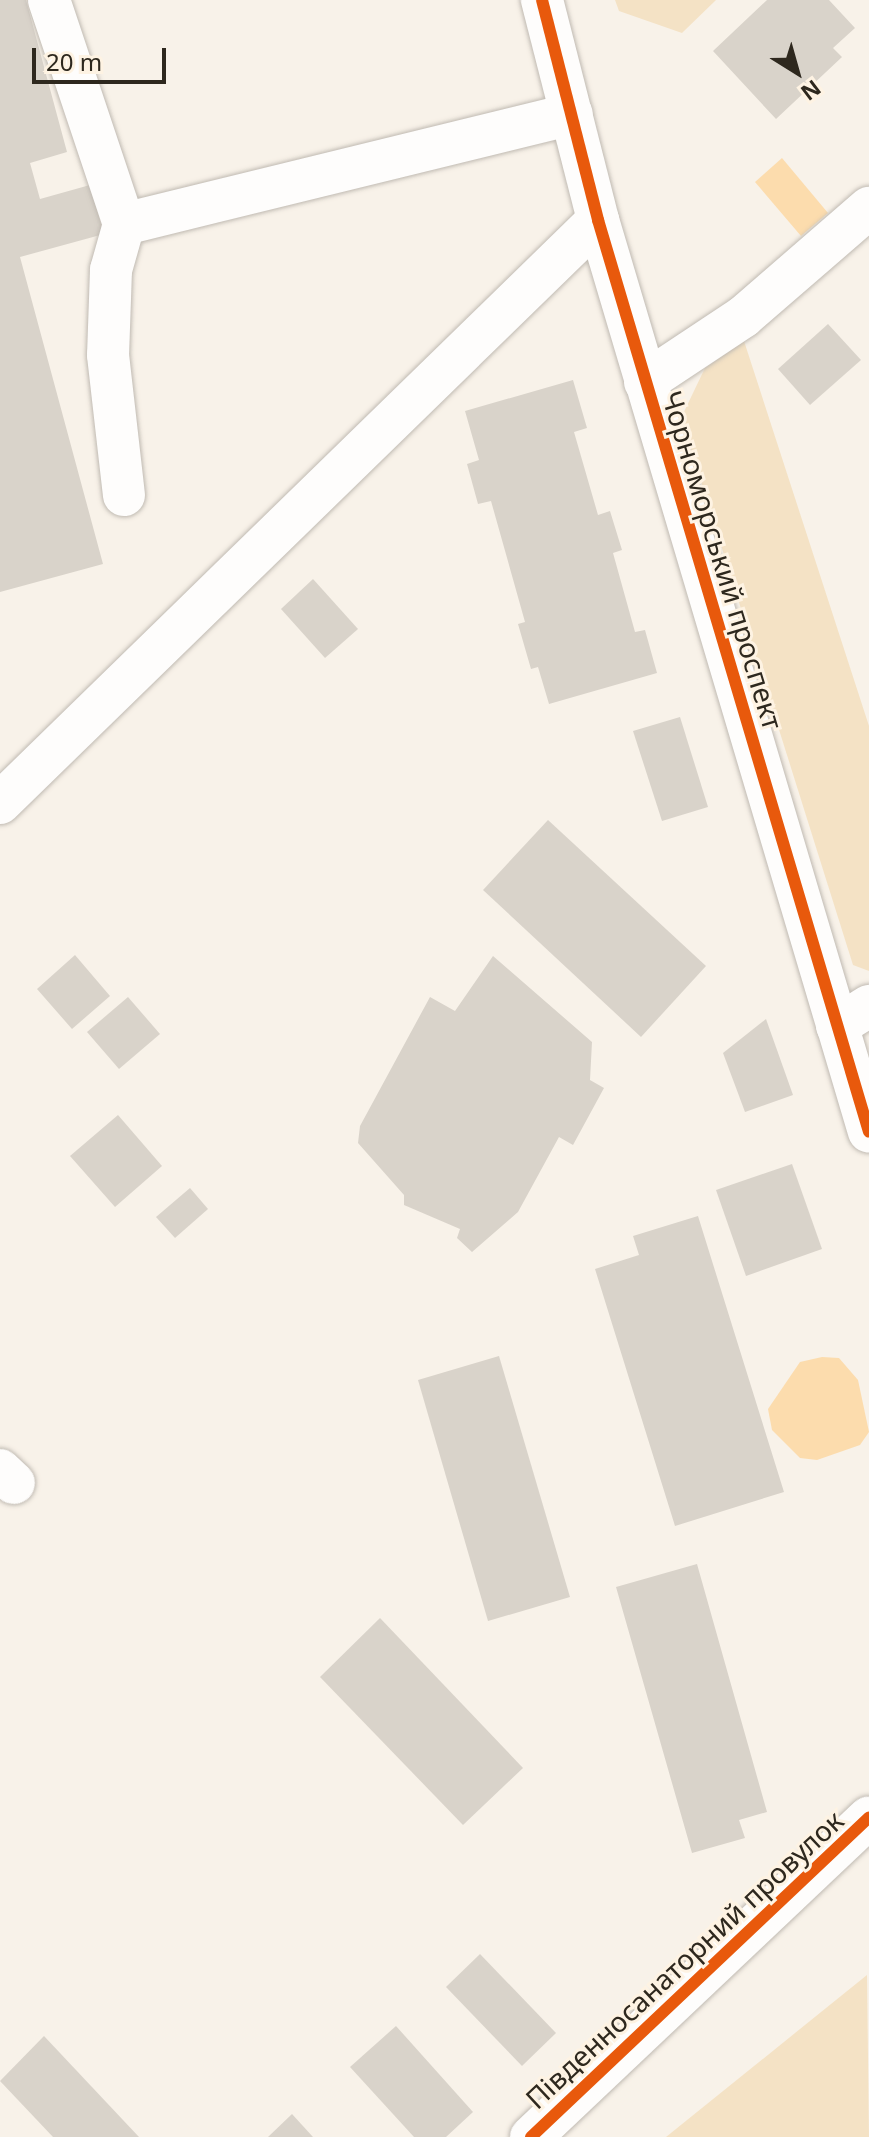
<!DOCTYPE html>
<meta charset="utf-8">
<style>
body{margin:0}
#map{position:relative;width:869px;height:2137px;overflow:hidden;background:#f8f2e9;font-family:"Noto Sans",sans-serif}
div>[style]{position:absolute}
.green>*{inset:0;background:#f4e2c5}
.water>*{inset:0;background:#fcdcad}
.building>*{inset:0;background:#d9d3ca}
.roads{filter:drop-shadow(0 0 2px #c0bab2) drop-shadow(0 0 2px #c0bab2)}
.minor>*{height:42px;margin:-21px;padding:0 21px;transform-origin:21px;border-radius:21px;background:#fefdfc}
.cycleway>*{height:12px;margin:-6px;padding:0 6px;transform-origin:6px;border-radius:6px;background:#e8590c}
span{translate:-50% -50%;white-space:nowrap;text-align:center;line-height:1.15;-webkit-text-stroke:6px #fef3e3;paint-order:stroke}
.street-label{font-size:28px;color:#2e281e}
.north{position:absolute;left:757px;top:32px;width:80px;height:80px;-webkit-text-stroke:6px #fef3e3;paint-order:stroke;rotate:143deg;font-size:22px;font-weight:700;line-height:32px;text-align:center;color:#2e281e}
.north::after{content:'';display:block;margin:auto;width:28px;height:36px;background:#2e281e;clip-path:polygon(50% 0,100% 100%,50% 72%,0 100%)}
.scale{position:absolute;left:32px;top:48px;width:134px;height:36px;box-sizing:border-box;border:4px solid #2e281e;border-top:0;padding-left:10px;font-size:24px;line-height:28px;white-space:nowrap;color:#2e281e;-webkit-text-stroke:6px #fef3e3;paint-order:stroke}
</style>
<div id="map">
<div class="green">
<i style="clip-path:polygon(615px 0,716px 0,682px 33px,619px 11px)"></i>
<i style="clip-path:polygon(744px 341px,869px 726px,869px 971px,853px 965px,681px 418px,705px 368px)"></i>
<i style="clip-path:polygon(867px 1975px,869px 2137px,666px 2137px)"></i>
</div>
<div class="water">
<i style="clip-path:polygon(782px 158px,828px 213px,801px 236px,755px 182px)"></i>
<i style="clip-path:polygon(822px 1357px,839px 1358px,858px 1380px,869px 1432px,860px 1445px,817px 1460px,800px 1458px,772px 1430px,768px 1409px,800px 1362px)"></i>
</div>
<div class="building">
<i style="clip-path:polygon(0 0,26px 0,67px 152px,30px 163px,40px 199px,90px 185px,104px 234px,20px 257px,103px 564px,0 592px)"></i>
<i style="clip-path:polygon(767px 0,829px 0,855px 28px,833px 48px,842px 57px,776px 119px,713px 51px)"></i>
<i style="clip-path:polygon(828px 324px,861px 360px,810px 405px,778px 369px)"></i>
<i style="clip-path:polygon(573px 380px,587px 428px,574px 432px,598px 515px,610px 511px,622px 550px,613px 553px,635px 632px,645px 630px,657px 673px,549px 704px,538px 667px,531px 669px,518px 624px,525px 622px,491px 501px,478px 504px,467px 464px,479px 460px,465px 411px)"></i>
<i style="clip-path:polygon(313px 579px,358px 629px,325px 658px,281px 609px)"></i>
<i style="clip-path:polygon(680px 717px,708px 807px,662px 821px,633px 731px)"></i>
<i style="clip-path:polygon(548px 820px,706px 966px,641px 1037px,483px 890px)"></i>
<i style="clip-path:polygon(75px 955px,110px 996px,72px 1029px,37px 989px)"></i>
<i style="clip-path:polygon(493px 956px,592px 1042px,590px 1080px,604px 1088px,573px 1145px,559px 1137px,518px 1212px,472px 1252px,457px 1238px,460px 1229px,404px 1205px,404px 1195px,358px 1143px,360px 1126px,430px 997px,455px 1011px)"></i>
<i style="clip-path:polygon(128px 997px,160px 1034px,119px 1069px,87px 1032px)"></i>
<i style="clip-path:polygon(766px 1019px,793px 1095px,745px 1112px,723px 1053px)"></i>
<i style="clip-path:polygon(118px 1115px,162px 1166px,115px 1207px,70px 1156px)"></i>
<i style="clip-path:polygon(792px 1164px,822px 1249px,746px 1276px,716px 1190px)"></i>
<i style="clip-path:polygon(190px 1188px,208px 1209px,175px 1238px,156px 1217px)"></i>
<i style="clip-path:polygon(698px 1216px,784px 1492px,675px 1526px,595px 1269px,639px 1255px,633px 1236px)"></i>
<i style="clip-path:polygon(499px 1356px,570px 1597px,488px 1621px,418px 1380px)"></i>
<i style="clip-path:polygon(697px 1564px,767px 1812px,739px 1820px,745px 1838px,692px 1853px,616px 1587px)"></i>
<i style="clip-path:polygon(380px 1618px,523px 1768px,463px 1825px,320px 1677px)"></i>
<i style="clip-path:polygon(480px 1954px,556px 2033px,522px 2066px,446px 1987px)"></i>
<i style="clip-path:polygon(396px 2026px,473px 2112px,446px 2137px,414px 2137px,350px 2067px)"></i>
<i style="clip-path:polygon(44px 2036px,139px 2137px,53px 2137px,0 2081px)"></i>
<i style="clip-path:polygon(292px 2114px,313px 2137px,268px 2137px)"></i>
</div>
<div class="roads">
<div class="minor">
<i style="left:49px;top:0;width:236px;rotate:71.5deg"></i>
<i style="left:124px;top:224px;width:48px;rotate:105.8deg"></i>
<i style="left:111px;top:270px;width:85px;rotate:92deg"></i>
<i style="left:108px;top:355px;width:141px;rotate:83.5deg"></i>
<i style="left:542px;top:0;width:227px;rotate:75.7deg"></i>
<i style="left:598px;top:220px;width:951px;rotate:73.45deg"></i>
<i style="left:124px;top:224px;width:461px;rotate:-13.8deg"></i>
<i style="left:645px;top:382px;width:118px;rotate:-33.6deg"></i>
<i style="left:743px;top:317px;width:167px;rotate:-40.9deg"></i>
<i style="left:0;top:803px;width:835px;rotate:-44.27deg"></i>
<i style="left:837px;top:1026px;width:38px;rotate:-32deg"></i>
<i style="left:0;top:1470px;width:19px;rotate:43deg"></i>
<i style="left:531px;top:2137px;width:465px;rotate:-43.4deg"></i>
</div>
</div>
<div class="cycleway">
<i style="left:542px;top:0;width:227px;rotate:75.7deg"></i>
<i style="left:598px;top:220px;width:951px;rotate:73.45deg"></i>
<i style="left:531px;top:2137px;width:465px;rotate:-43.4deg"></i>
</div>
<div class="street-label">
<span style="left:723px;top:560px;rotate:73deg">Чорноморський проспект</span>
<span style="left:684px;top:1959px;rotate:-43deg">Південносанаторний провулок</span>
</div>
<div class="north">N</div>
<div class="scale">20 m</div>
</div>
